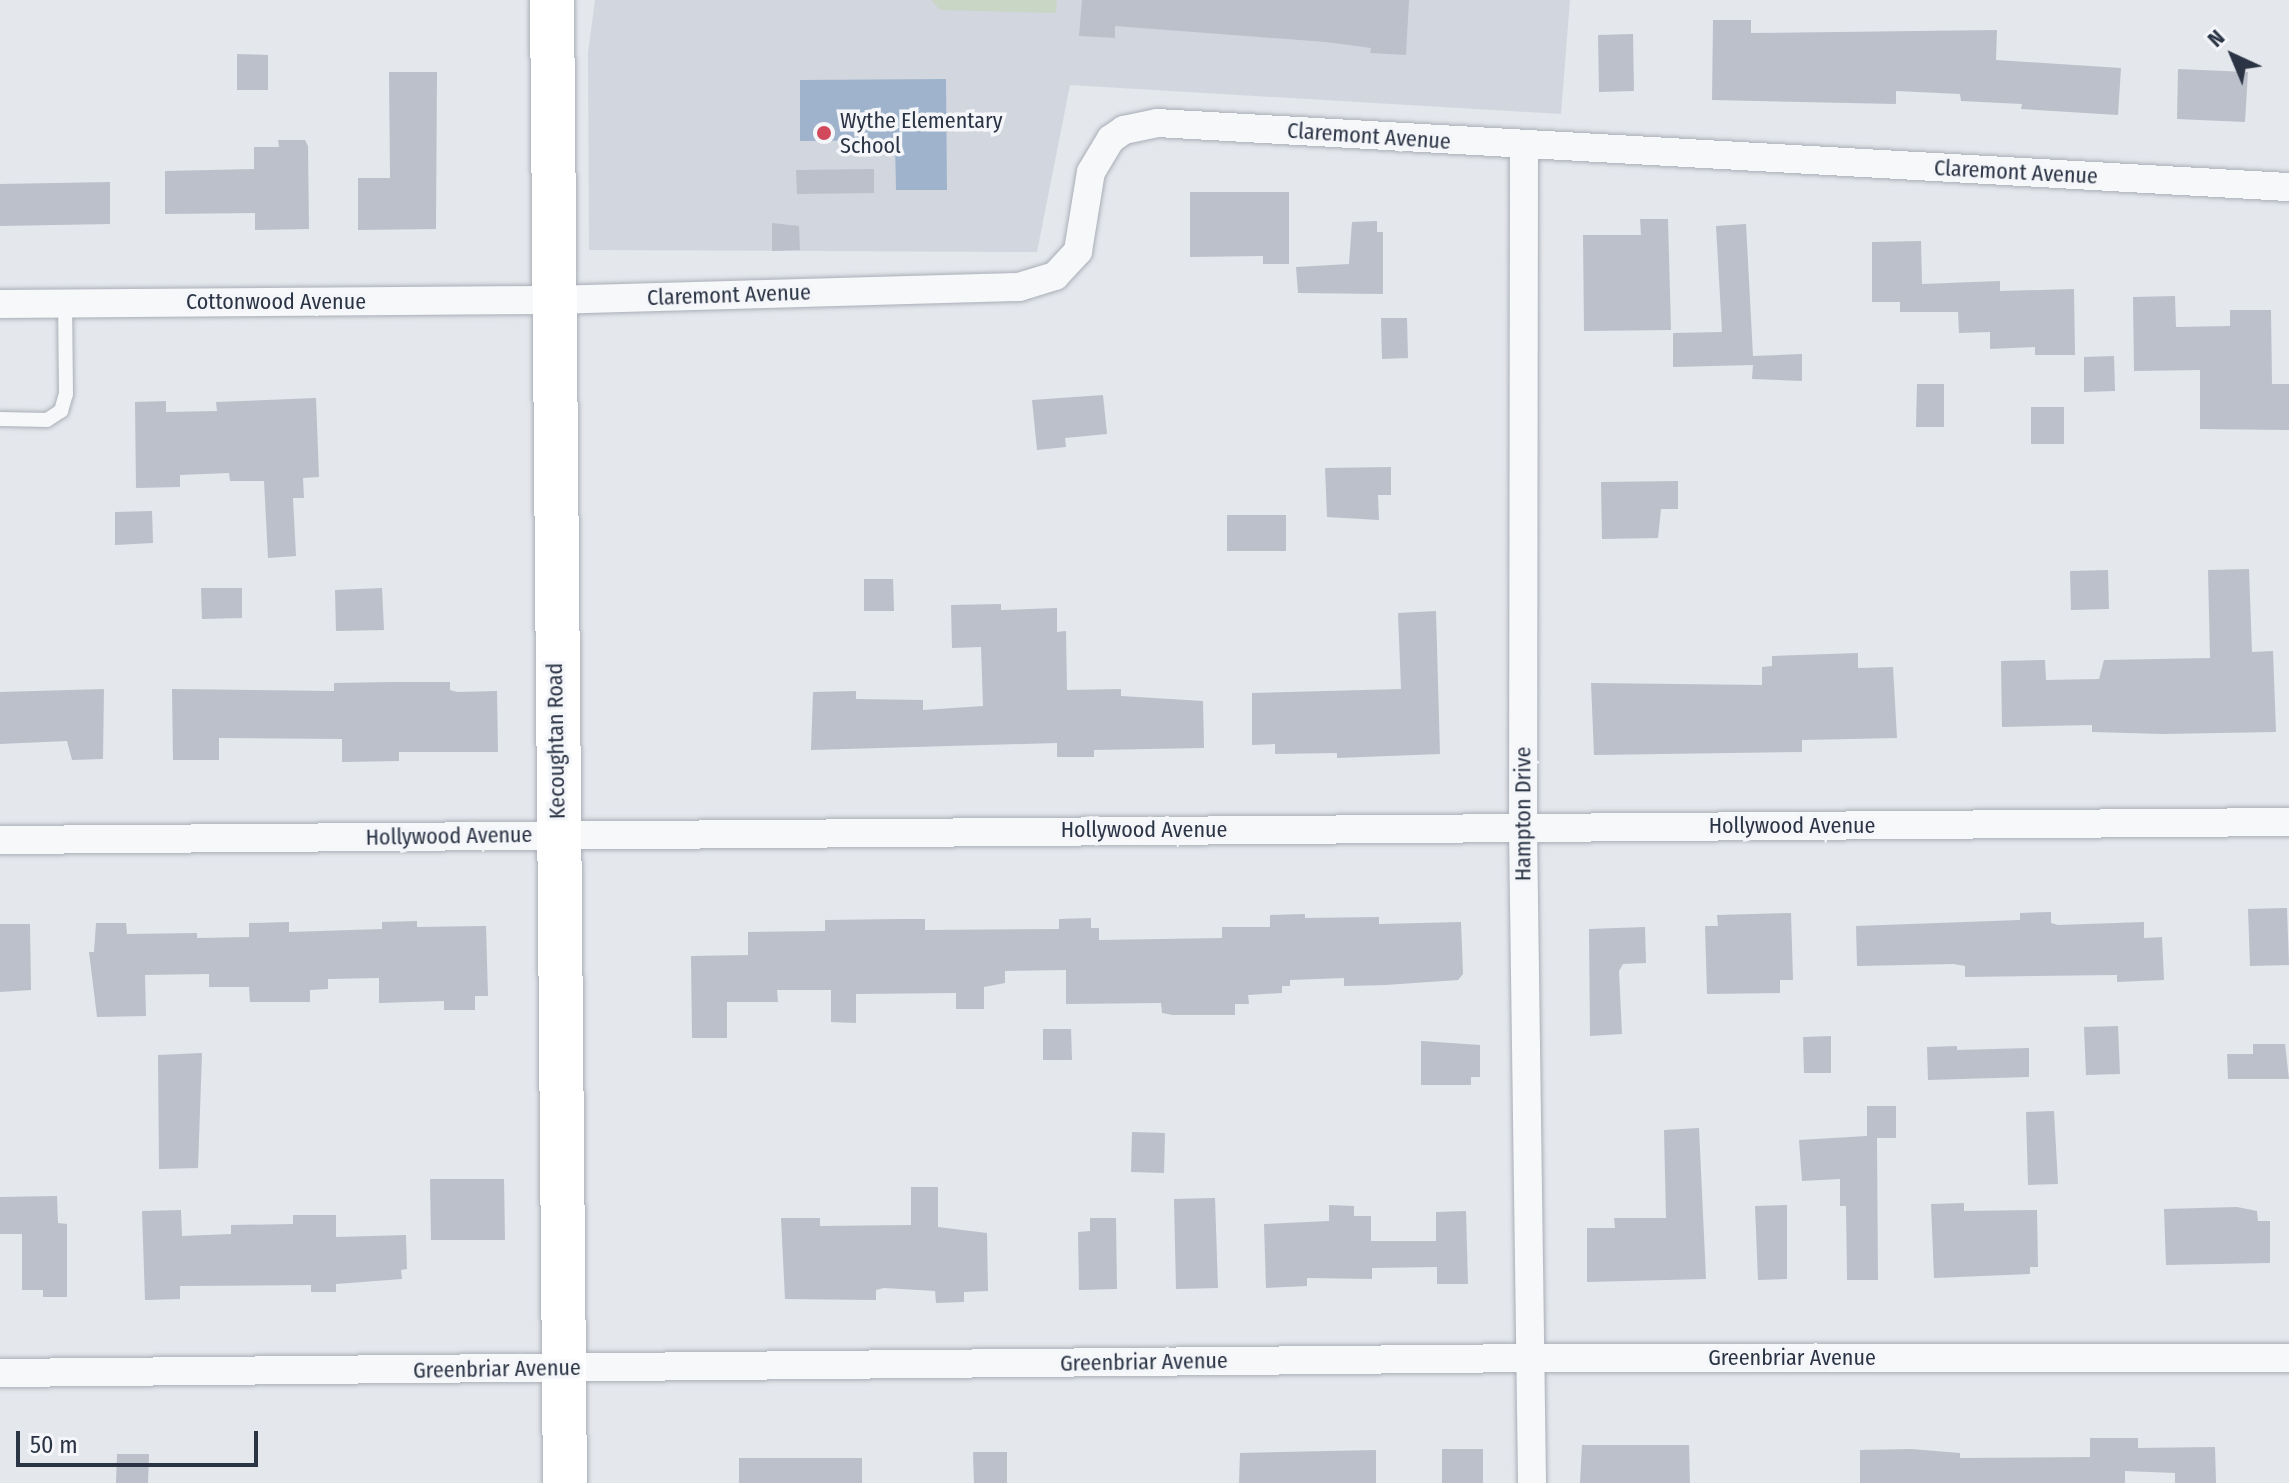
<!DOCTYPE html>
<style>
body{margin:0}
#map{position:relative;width:2289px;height:1483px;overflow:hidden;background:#e4e7ec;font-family:"Fira Sans Condensed",sans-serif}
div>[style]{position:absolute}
.built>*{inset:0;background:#d2d6de}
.green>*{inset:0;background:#c9d6c5}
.water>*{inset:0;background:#9fb4cc}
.building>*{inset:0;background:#bbc0ca}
.roads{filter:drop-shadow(0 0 2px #a9aeb7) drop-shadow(0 0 2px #a9aeb7)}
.lane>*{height:14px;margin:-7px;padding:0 7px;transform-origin:7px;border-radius:7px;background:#f7f8fa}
.street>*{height:28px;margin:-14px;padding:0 14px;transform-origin:14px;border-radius:14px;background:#f7f8fa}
.primary>*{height:44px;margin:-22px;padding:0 22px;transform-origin:22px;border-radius:22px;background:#fff}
.dots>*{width:22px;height:22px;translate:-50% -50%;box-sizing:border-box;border:4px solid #f4f6f9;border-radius:50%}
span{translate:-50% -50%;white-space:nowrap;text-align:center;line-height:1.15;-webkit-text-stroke:7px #f4f6f9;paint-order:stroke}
.poi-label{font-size:22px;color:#2b3445}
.left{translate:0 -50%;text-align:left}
.street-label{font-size:22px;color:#2b3445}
.north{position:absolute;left:2193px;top:16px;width:80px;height:80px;-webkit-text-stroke:6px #f4f6f9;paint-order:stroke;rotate:316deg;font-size:22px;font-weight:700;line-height:32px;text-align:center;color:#2b3445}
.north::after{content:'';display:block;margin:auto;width:28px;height:36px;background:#2b3445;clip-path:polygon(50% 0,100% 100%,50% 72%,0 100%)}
.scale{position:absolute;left:16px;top:1431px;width:242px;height:36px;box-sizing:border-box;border:4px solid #2b3445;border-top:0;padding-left:10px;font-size:24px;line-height:28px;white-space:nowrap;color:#2b3445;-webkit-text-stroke:6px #f4f6f9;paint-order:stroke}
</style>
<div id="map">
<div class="built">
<i style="clip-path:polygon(595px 0,1570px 0,1561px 114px,1070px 85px,1037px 252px,589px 250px,588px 53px)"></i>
</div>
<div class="green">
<i style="clip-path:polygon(931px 0,1057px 0,1056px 13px,940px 10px)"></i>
</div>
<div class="water">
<i style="clip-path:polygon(946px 79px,947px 190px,896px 190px,895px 140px,800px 141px,800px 80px)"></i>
</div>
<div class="building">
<i style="clip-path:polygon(1082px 0,1409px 0,1406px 55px,1370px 53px,1371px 48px,1326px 42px,1115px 26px,1115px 38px,1079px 36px)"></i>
<i style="clip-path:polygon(1713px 20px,1751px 20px,1751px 33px,1997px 30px,1996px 60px,2121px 68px,2118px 115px,2021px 109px,2022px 104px,1961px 101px,1960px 94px,1896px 91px,1896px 104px,1712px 100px)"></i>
<i style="clip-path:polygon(1633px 34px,1634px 91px,1599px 92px,1598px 35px)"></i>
<i style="clip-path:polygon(237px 54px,268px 55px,268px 90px,237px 90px)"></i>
<i style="clip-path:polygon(2178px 69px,2248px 72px,2245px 122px,2177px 119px)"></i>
<i style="clip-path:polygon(389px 72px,437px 72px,436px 229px,358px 230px,358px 178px,390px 178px)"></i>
<i style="clip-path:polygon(278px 140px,305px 140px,308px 146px,309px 229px,255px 230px,255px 213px,165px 214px,165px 171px,254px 169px,254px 147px,279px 147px)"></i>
<i style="clip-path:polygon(874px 169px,874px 193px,797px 194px,796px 170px)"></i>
<i style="clip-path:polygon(110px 182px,110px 224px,0 226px,0 184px)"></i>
<i style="clip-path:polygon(1190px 192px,1289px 192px,1289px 264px,1263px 264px,1263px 256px,1190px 257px)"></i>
<i style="clip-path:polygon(1640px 219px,1668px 219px,1671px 330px,1584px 331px,1583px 235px,1641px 235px)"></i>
<i style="clip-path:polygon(1377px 221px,1377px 232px,1383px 232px,1383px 294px,1298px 293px,1296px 267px,1349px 264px,1352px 222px)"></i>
<i style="clip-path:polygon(772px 223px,799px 226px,800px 250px,772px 251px)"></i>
<i style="clip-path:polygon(1746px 224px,1753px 356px,1802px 354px,1802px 381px,1752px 379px,1753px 365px,1673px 367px,1673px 333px,1722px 332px,1716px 226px)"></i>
<i style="clip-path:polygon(1921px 241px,1922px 284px,2000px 281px,2000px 291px,2074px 289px,2075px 355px,2035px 355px,2035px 347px,1990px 349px,1990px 332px,1959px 333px,1958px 312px,1900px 312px,1900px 302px,1872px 302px,1872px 242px)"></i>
<i style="clip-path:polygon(2175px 296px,2176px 327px,2230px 326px,2230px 310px,2271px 310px,2272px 384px,2289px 384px,2289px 430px,2200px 429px,2200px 370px,2134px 371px,2133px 297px)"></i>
<i style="clip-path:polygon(1381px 318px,1407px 318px,1408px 358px,1382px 359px)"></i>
<i style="clip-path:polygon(2114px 356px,2115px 391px,2084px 392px,2084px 357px)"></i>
<i style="clip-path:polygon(1917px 384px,1944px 384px,1944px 427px,1916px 427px)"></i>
<i style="clip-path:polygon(1103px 395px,1107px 434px,1065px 438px,1066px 447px,1037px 450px,1032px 400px)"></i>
<i style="clip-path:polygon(316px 398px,319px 477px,303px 478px,304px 498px,293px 498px,296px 556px,268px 558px,264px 481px,230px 481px,229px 473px,180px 475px,180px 487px,136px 488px,135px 402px,166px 401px,166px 412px,217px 411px,216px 402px)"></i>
<i style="clip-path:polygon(2031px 407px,2064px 407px,2064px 444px,2031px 444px)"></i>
<i style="clip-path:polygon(1391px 467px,1391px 495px,1378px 495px,1379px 520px,1327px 517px,1325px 468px)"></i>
<i style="clip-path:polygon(1678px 481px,1678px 509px,1661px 509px,1658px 538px,1602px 539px,1601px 482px)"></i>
<i style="clip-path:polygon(152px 511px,153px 543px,115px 545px,115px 512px)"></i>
<i style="clip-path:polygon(1227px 515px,1286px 515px,1286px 551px,1227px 551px)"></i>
<i style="clip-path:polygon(2249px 569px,2252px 652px,2273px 651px,2276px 732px,2162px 734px,2092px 732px,2092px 725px,2002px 727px,2001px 661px,2045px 660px,2046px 680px,2099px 679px,2104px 660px,2210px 658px,2208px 570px)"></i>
<i style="clip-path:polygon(2108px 570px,2109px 609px,2071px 610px,2070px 571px)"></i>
<i style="clip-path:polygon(864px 579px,893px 579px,894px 611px,864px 611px)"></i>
<i style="clip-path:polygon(201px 588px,242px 588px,242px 618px,202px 619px)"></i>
<i style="clip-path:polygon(382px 588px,384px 630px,336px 631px,335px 590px)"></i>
<i style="clip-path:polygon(1001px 604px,1001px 610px,1057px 608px,1057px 632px,1066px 631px,1067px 690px,1121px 689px,1121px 696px,1203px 701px,1204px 748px,1094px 750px,1094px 757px,1057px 757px,1057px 743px,811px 750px,813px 692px,856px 691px,856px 699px,923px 700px,923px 710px,983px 706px,981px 647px,952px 648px,951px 605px)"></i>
<i style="clip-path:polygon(1436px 611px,1440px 754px,1337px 758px,1337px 753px,1275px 754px,1275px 744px,1252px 745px,1252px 693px,1401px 689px,1398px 613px)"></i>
<i style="clip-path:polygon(1858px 653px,1858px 668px,1893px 667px,1897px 738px,1802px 740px,1802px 752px,1594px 755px,1591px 683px,1762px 685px,1762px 667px,1772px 666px,1772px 656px)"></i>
<i style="clip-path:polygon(393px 682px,450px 682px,450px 690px,457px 692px,497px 691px,498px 752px,399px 752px,399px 761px,342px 762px,342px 739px,219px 738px,219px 760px,173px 760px,172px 689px,334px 691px,334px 683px)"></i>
<i style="clip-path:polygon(104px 689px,103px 759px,72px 760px,67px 741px,0 744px,0 692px)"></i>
<i style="clip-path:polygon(2287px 908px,2289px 965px,2250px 966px,2248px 909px)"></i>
<i style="clip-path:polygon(2051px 912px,2051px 923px,2058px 925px,2144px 922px,2144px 938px,2162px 937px,2164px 980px,2117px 982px,2117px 975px,1965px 977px,1965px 966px,1954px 964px,1857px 966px,1856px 926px,2020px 920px,2020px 913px)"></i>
<i style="clip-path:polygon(1791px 913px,1793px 980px,1780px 980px,1780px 993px,1707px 994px,1705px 926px,1718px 926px,1717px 915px)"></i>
<i style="clip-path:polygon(1305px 914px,1305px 918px,1379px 917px,1379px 924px,1461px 922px,1463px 974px,1458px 980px,1385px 985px,1344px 986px,1344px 978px,1290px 980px,1290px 986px,1282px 986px,1282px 993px,1248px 995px,1249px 1004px,1235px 1004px,1235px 1015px,1173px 1015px,1162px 1013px,1161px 1003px,1066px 1004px,1066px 970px,1005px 971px,1005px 983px,984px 987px,984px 1009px,956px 1009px,956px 993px,856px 994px,856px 1023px,831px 1022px,831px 990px,777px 990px,778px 1002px,727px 1002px,727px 1038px,692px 1038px,691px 956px,748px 955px,748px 932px,825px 931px,825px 920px,899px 919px,925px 919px,925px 930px,1059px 929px,1059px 919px,1091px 918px,1091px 928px,1099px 928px,1099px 940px,1222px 938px,1222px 927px,1270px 927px,1270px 915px)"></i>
<i style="clip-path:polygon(417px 921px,417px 927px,486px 926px,488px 996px,475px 996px,475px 1010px,444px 1010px,444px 1001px,379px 1003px,379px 978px,328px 979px,328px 989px,310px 990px,310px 1002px,250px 1002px,249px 987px,209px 987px,209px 974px,145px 975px,146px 1016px,97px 1017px,89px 952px,94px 952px,96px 923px,126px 923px,127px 934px,197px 933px,197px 938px,249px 937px,249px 923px,289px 922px,289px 932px,382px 929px,382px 922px)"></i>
<i style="clip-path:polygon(0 924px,30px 924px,31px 990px,0 992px)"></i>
<i style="clip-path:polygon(1645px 927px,1646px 963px,1623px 964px,1619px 971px,1622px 1034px,1590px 1036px,1589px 929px)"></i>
<i style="clip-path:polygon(2118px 1026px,2120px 1074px,2086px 1075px,2084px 1027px)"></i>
<i style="clip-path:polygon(1043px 1029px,1071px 1029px,1072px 1060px,1043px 1060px)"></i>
<i style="clip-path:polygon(1831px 1036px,1831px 1073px,1804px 1073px,1803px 1037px)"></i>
<i style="clip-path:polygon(1421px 1041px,1480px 1045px,1480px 1077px,1471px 1077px,1471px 1085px,1421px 1085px)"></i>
<i style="clip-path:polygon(2253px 1044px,2285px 1044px,2289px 1079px,2228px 1079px,2227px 1054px,2253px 1054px)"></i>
<i style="clip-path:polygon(1957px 1046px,1957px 1050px,2029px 1048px,2029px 1077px,1928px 1080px,1927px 1047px)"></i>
<i style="clip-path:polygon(202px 1053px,198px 1168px,159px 1169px,158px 1055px)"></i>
<i style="clip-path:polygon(1867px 1106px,1896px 1106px,1896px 1138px,1877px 1138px,1878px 1280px,1847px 1280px,1846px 1206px,1840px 1206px,1840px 1179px,1802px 1181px,1799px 1140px,1867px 1136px)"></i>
<i style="clip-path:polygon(2054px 1111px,2058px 1184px,2028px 1185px,2026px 1112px)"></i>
<i style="clip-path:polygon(1699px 1128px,1706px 1279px,1587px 1282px,1587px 1228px,1615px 1228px,1614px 1218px,1666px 1218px,1664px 1130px)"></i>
<i style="clip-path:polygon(1132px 1132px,1165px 1133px,1164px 1173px,1131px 1172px)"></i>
<i style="clip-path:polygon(430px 1179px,504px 1179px,505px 1240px,431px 1240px)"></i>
<i style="clip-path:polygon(911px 1187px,938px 1187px,938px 1227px,987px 1233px,988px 1291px,964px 1292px,964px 1302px,936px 1303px,935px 1291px,884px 1288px,876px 1290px,876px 1300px,785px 1299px,781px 1218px,820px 1218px,820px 1226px,911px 1225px)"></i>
<i style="clip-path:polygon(57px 1196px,58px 1223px,67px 1224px,67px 1297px,43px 1297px,43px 1290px,22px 1290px,22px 1234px,0 1234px,0 1197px)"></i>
<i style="clip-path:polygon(1215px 1198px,1218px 1288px,1176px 1289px,1174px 1199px)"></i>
<i style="clip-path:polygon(1964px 1203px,1964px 1211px,2037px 1210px,2038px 1267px,2030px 1267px,2030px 1274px,1934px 1278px,1931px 1204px)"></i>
<i style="clip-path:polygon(1329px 1205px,1354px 1206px,1354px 1216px,1371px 1216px,1371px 1241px,1436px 1241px,1436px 1212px,1466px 1211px,1468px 1284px,1437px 1284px,1437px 1267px,1372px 1268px,1372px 1279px,1307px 1278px,1307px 1286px,1266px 1288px,1264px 1224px,1329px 1221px)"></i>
<i style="clip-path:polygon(1787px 1205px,1787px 1279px,1758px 1280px,1755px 1206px)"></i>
<i style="clip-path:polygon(2237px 1207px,2257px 1211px,2258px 1221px,2270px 1221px,2270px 1263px,2166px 1265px,2164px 1209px)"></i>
<i style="clip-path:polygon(181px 1210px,182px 1236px,231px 1234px,231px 1225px,293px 1224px,293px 1215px,336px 1215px,336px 1237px,406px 1235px,407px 1269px,401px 1270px,402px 1279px,336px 1284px,336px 1292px,311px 1292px,311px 1285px,180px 1286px,180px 1299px,145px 1300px,142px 1211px)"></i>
<i style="clip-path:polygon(1090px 1218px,1116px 1218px,1117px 1289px,1079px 1290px,1078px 1232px,1090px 1231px)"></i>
<i style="clip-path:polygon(2090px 1438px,2138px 1438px,2138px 1448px,2215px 1447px,2216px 1483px,2175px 1483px,2175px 1473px,2125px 1471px,2125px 1483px,1860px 1483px,1860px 1450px,1911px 1449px,1960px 1453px,1960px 1458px,2090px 1457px)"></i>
<i style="clip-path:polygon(1582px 1445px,1689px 1445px,1690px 1483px,1580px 1483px)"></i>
<i style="clip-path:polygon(1442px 1449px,1483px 1449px,1483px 1483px,1442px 1483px)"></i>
<i style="clip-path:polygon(1376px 1450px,1376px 1483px,1239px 1483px,1240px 1453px)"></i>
<i style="clip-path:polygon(973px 1452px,1007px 1452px,1007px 1483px,974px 1483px)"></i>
<i style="clip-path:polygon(117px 1454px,149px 1454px,148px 1483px,116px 1483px)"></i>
<i style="clip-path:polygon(739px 1458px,862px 1458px,862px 1483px,739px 1483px)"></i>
</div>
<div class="roads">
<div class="lane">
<i style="left:0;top:419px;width:47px;rotate:1.2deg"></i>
<i style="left:47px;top:420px;width:17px;rotate:-33deg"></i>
<i style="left:61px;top:411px;width:18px;rotate:-74deg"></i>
<i style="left:66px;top:394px;width:91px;rotate:-90.6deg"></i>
</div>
<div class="street">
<i style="left:1524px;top:145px;width:683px;rotate:90.08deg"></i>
<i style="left:1523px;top:828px;width:655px;rotate:89.21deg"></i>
<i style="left:0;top:304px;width:551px;rotate:-0.42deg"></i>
<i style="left:551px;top:300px;width:468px;rotate:-1.6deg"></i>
<i style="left:1019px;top:287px;width:38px;rotate:-17deg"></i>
<i style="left:1055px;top:276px;width:34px;rotate:-47deg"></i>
<i style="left:1078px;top:251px;width:80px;rotate:-80.7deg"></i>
<i style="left:1091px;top:172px;width:39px;rotate:-59deg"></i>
<i style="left:1111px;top:139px;width:16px;rotate:-35deg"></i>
<i style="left:1124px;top:130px;width:34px;rotate:-12deg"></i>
<i style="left:1157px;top:123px;width:1134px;rotate:3.24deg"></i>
<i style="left:0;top:840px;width:2289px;rotate:-0.45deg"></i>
<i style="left:0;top:1373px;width:1530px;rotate:-0.56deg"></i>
<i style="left:1530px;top:1358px;width:759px"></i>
</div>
<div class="primary">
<i style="left:552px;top:0;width:1483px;rotate:89.5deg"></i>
</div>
</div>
<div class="dots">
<i style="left:824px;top:133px;background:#d1495b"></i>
</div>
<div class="poi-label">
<span class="left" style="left:840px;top:133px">Wythe Elementary<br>School</span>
</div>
<div class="street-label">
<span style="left:1369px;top:136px;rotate:4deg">Claremont Avenue</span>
<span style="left:2016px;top:172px;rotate:3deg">Claremont Avenue</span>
<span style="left:729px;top:295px;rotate:-2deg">Claremont Avenue</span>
<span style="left:276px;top:302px">Cottonwood Avenue</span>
<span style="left:556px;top:741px;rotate:-91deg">Kecoughtan Road</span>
<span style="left:1523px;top:814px;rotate:-90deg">Hampton Drive</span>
<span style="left:1792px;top:826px">Hollywood Avenue</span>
<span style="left:1144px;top:830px">Hollywood Avenue</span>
<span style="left:449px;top:836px;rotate:-1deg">Hollywood Avenue</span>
<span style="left:1792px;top:1358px">Greenbriar Avenue</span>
<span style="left:1144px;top:1362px;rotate:-1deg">Greenbriar Avenue</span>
<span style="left:497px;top:1369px;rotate:-1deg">Greenbriar Avenue</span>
</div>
<div class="north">N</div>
<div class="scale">50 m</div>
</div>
